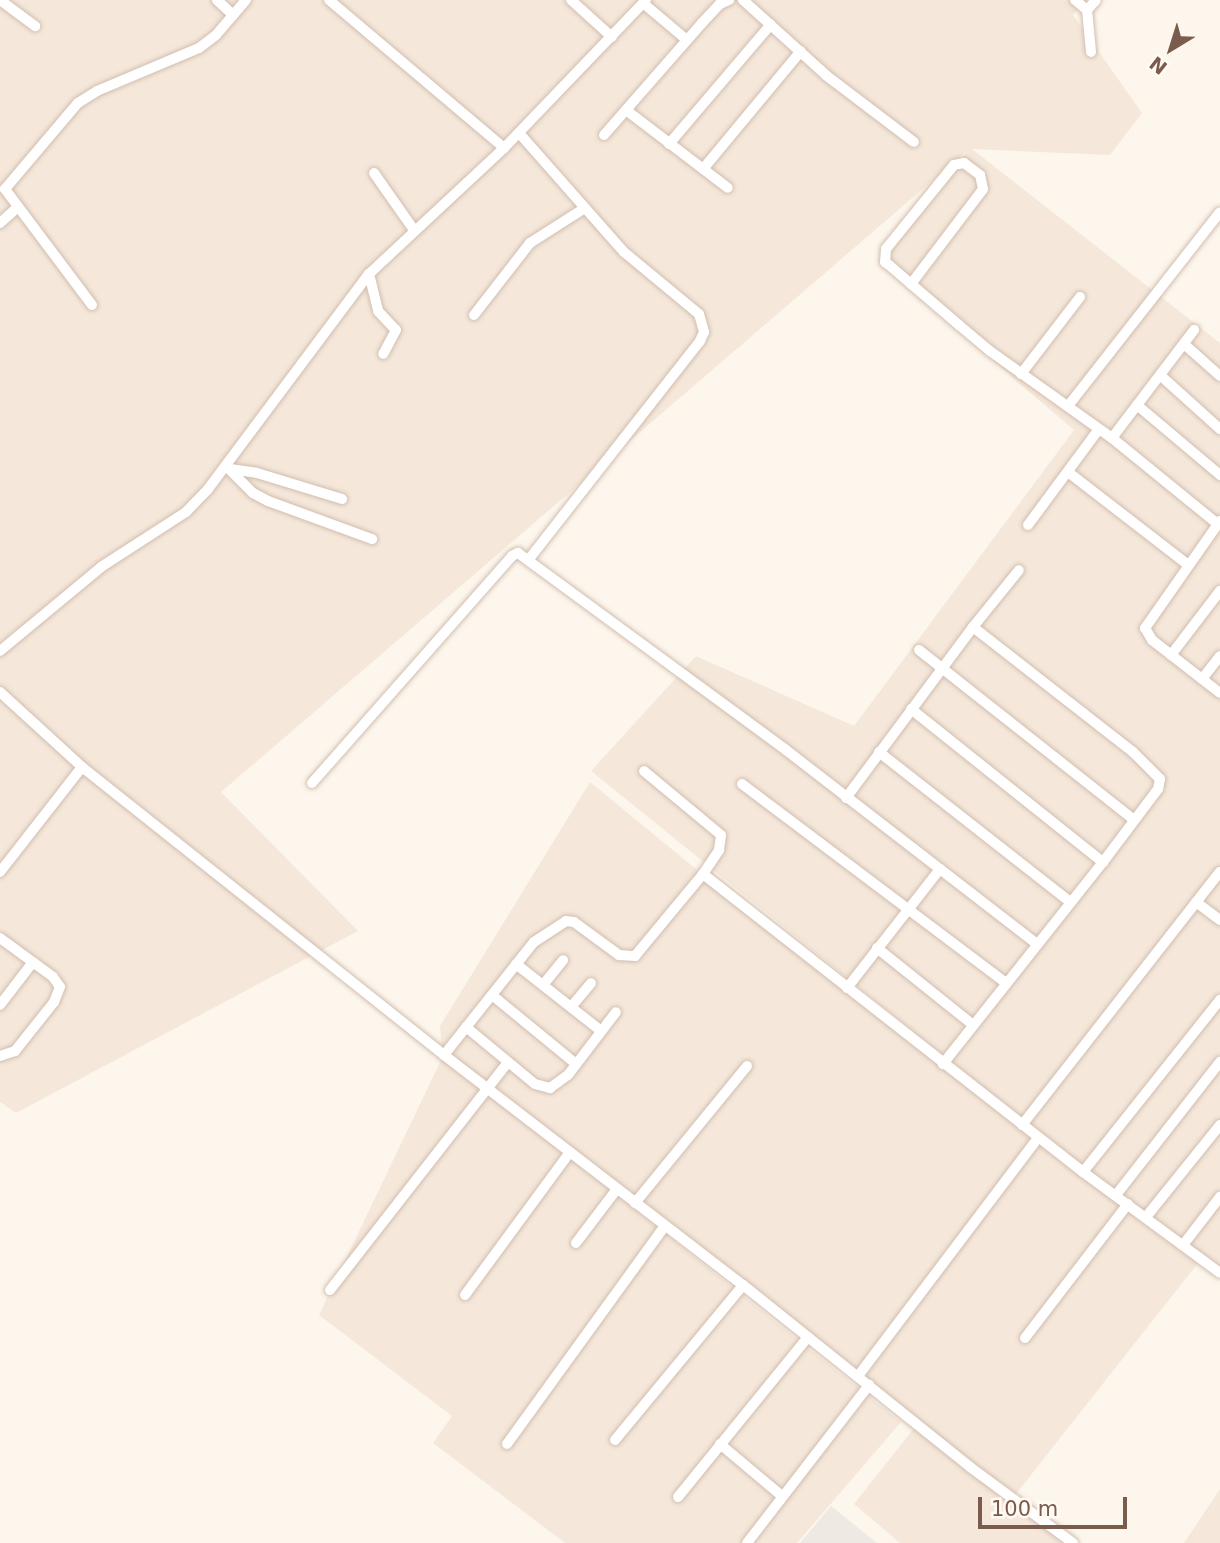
<!DOCTYPE html>
<style>
body{margin:0}
#map{position:relative;width:1220px;height:1543px;overflow:hidden;background:#fdf6ec;font-family:"DejaVu Sans",sans-serif}
div>[style]{position:absolute}
.residential>*{inset:0;background:#f5e8da}
.industrial>*{inset:0;background:#efe9e4}
.roads{filter:drop-shadow(0 0 2px #d1beb0) drop-shadow(0 0 2px #d1beb0)}
.minor>*{height:10px;margin:-5px;padding:0 5px;transform-origin:5px;border-radius:5px;background:#fff}
span{translate:-50% -50%;white-space:nowrap;text-align:center;line-height:1.15;-webkit-text-stroke:5px #fffaf3;paint-order:stroke}
.north{position:absolute;left:1136px;top:14px;width:70px;height:70px;-webkit-text-stroke:5px #fffaf3;paint-order:stroke;rotate:218deg;font-size:19px;font-weight:700;line-height:28px;text-align:center;color:#7a5c4d}
.north::after{content:'';display:block;margin:auto;width:24px;height:32px;background:#7a5c4d;clip-path:polygon(50% 0,100% 100%,50% 72%,0 100%)}
.scale{position:absolute;left:978px;top:1497px;width:149px;height:32px;box-sizing:border-box;border:4px solid #7a5c4d;border-top:0;padding-left:9px;font-size:21px;line-height:24px;white-space:nowrap;color:#7a5c4d;-webkit-text-stroke:5px #fffaf3;paint-order:stroke}
</style>
<div id="map">
<div class="residential">
<i style="clip-path:polygon(0 0,1086px 0,1073px 15px,1142px 113px,1110px 155px,972px 149px,1220px 343px,1220px 1279px,591px 771px,696px 656px,854px 726px,1074px 430px,881px 265px,967px 151px,221px 792px,358px 931px,16px 1113px,0 1102px)"></i>
<i style="clip-path:polygon(590px 782px,758px 920px,1198px 1263px,1012px 1499px,1066px 1543px,900px 1543px,854px 1504px,915px 1427px,442px 1048px,440px 1026px)"></i>
<i style="clip-path:polygon(443px 1056px,901px 1422px,797px 1543px,565px 1543px,433px 1443px,452px 1416px,319px 1315px)"></i>
<i style="clip-path:polygon(1220px 1489px,1220px 1543px,1184px 1543px)"></i>
</div>
<div class="industrial">
<i style="clip-path:polygon(831px 1506px,877px 1543px,800px 1543px)"></i>
</div>
<div class="roads">
<div class="minor">
<i style="left:0;top:0;width:44px;rotate:36.6deg"></i>
<i style="left:217px;top:0;width:22px;rotate:43deg"></i>
<i style="left:329px;top:0;width:229px;rotate:40.2deg"></i>
<i style="left:571px;top:0;width:55px;rotate:42.1deg"></i>
<i style="left:743px;top:0;width:113px;rotate:42.1deg"></i>
<i style="left:827px;top:76px;width:109px;rotate:37.2deg"></i>
<i style="left:1075px;top:0;width:16px;rotate:40deg"></i>
<i style="left:643px;top:3px;width:57px;rotate:40.1deg"></i>
<i style="left:1091px;top:52px;width:42px;rotate:-95.4deg"></i>
<i style="left:1087px;top:10px;width:13px;rotate:-48deg"></i>
<i style="left:626px;top:110px;width:128px;rotate:37.4deg"></i>
<i style="left:519px;top:133px;width:159px;rotate:48.6deg"></i>
<i style="left:624px;top:252px;width:97px;rotate:39.6deg"></i>
<i style="left:699px;top:314px;width:19px;rotate:74deg"></i>
<i style="left:704px;top:332px;width:10px;rotate:114deg"></i>
<i style="left:700px;top:341px;width:277px;rotate:128.1deg"></i>
<i style="left:604px;top:135px;width:149px;rotate:-48.8deg"></i>
<i style="left:702px;top:23px;width:26px;rotate:-47deg"></i>
<i style="left:720px;top:4px;width:10px;rotate:-24deg"></i>
<i style="left:669px;top:144px;width:157px;rotate:-49.6deg"></i>
<i style="left:703px;top:169px;width:153px;rotate:-50.3deg"></i>
<i style="left:374px;top:173px;width:70px;rotate:54.9deg"></i>
<i style="left:0;top:223px;width:24px;rotate:-42deg"></i>
<i style="left:369px;top:274px;width:38px;rotate:76deg"></i>
<i style="left:378px;top:311px;width:26px;rotate:47deg"></i>
<i style="left:396px;top:330px;width:27px;rotate:118deg"></i>
<i style="left:911px;top:284px;width:119px;rotate:-52.8deg"></i>
<i style="left:983px;top:189px;width:14px;rotate:-102deg"></i>
<i style="left:980px;top:175px;width:20px;rotate:-143deg"></i>
<i style="left:964px;top:163px;width:10px;rotate:169deg"></i>
<i style="left:954px;top:165px;width:108px;rotate:129deg"></i>
<i style="left:886px;top:249px;width:13px;rotate:94deg"></i>
<i style="left:885px;top:262px;width:5px;rotate:37deg"></i>
<i style="left:889px;top:265px;width:92px;rotate:40.6deg"></i>
<i style="left:959px;top:325px;width:40px;rotate:40deg"></i>
<i style="left:990px;top:351px;width:150px;rotate:35.5deg"></i>
<i style="left:1112px;top:438px;width:136px;rotate:39.1deg"></i>
<i style="left:92px;top:305px;width:145px;rotate:-126.9deg"></i>
<i style="left:5px;top:189px;width:113px;rotate:-49.7deg"></i>
<i style="left:78px;top:103px;width:22px;rotate:-32deg"></i>
<i style="left:97px;top:91px;width:111px;rotate:-22.9deg"></i>
<i style="left:199px;top:48px;width:21px;rotate:-37deg"></i>
<i style="left:216px;top:35px;width:46px;rotate:-49.4deg"></i>
<i style="left:474px;top:315px;width:91px;rotate:-52.1deg"></i>
<i style="left:530px;top:243px;width:65px;rotate:-32.5deg"></i>
<i style="left:1184px;top:344px;width:48px;rotate:41.6deg"></i>
<i style="left:1021px;top:374px;width:97px;rotate:-52.5deg"></i>
<i style="left:1160px;top:375px;width:81px;rotate:42deg"></i>
<i style="left:1137px;top:405px;width:109px;rotate:40.1deg"></i>
<i style="left:1068px;top:406px;width:246px;rotate:-51.9deg"></i>
<i style="left:1112px;top:438px;width:136px;rotate:-52.8deg"></i>
<i style="left:227px;top:467px;width:37px;rotate:45deg"></i>
<i style="left:253px;top:493px;width:17px;rotate:28deg"></i>
<i style="left:268px;top:501px;width:111px;rotate:20.1deg"></i>
<i style="left:230px;top:469px;width:27px;rotate:8deg"></i>
<i style="left:257px;top:473px;width:89px;rotate:17deg"></i>
<i style="left:1068px;top:472px;width:150px;rotate:37.7deg"></i>
<i style="left:1220px;top:521px;width:131px;rotate:125deg"></i>
<i style="left:1145px;top:628px;width:14px;rotate:60deg"></i>
<i style="left:1152px;top:640px;width:86px;rotate:37.9deg"></i>
<i style="left:1028px;top:525px;width:119px;rotate:-53.5deg"></i>
<i style="left:973px;top:627px;width:73px;rotate:-51.1deg"></i>
<i style="left:919px;top:650px;width:274px;rotate:38.3deg"></i>
<i style="left:0;top:651px;width:131px;rotate:-39.7deg"></i>
<i style="left:101px;top:567px;width:101px;rotate:-32.9deg"></i>
<i style="left:186px;top:512px;width:32px;rotate:-46deg"></i>
<i style="left:208px;top:489px;width:269px;rotate:-53.2deg"></i>
<i style="left:369px;top:274px;width:185px;rotate:-43deg"></i>
<i style="left:504px;top:148px;width:205px;rotate:-46.2deg"></i>
<i style="left:1171px;top:655px;width:81px;rotate:-52.6deg"></i>
<i style="left:1202px;top:679px;width:29px;rotate:-52deg"></i>
<i style="left:0;top:692px;width:111px;rotate:42.4deg"></i>
<i style="left:82px;top:767px;width:463px;rotate:38.5deg"></i>
<i style="left:444px;top:1055px;width:377px;rotate:37.6deg"></i>
<i style="left:743px;top:1285px;width:291px;rotate:38.7deg"></i>
<i style="left:970px;top:1467px;width:128px;rotate:36.4deg"></i>
<i style="left:911px;top:709px;width:246px;rotate:38.6deg"></i>
<i style="left:879px;top:752px;width:241px;rotate:38.1deg"></i>
<i style="left:312px;top:783px;width:303px;rotate:-48.6deg"></i>
<i style="left:512px;top:556px;width:7px;rotate:-27deg"></i>
<i style="left:518px;top:553px;width:333px;rotate:36.3deg"></i>
<i style="left:786px;top:750px;width:316px;rotate:37.7deg"></i>
<i style="left:742px;top:784px;width:331px;rotate:37deg"></i>
<i style="left:846px;top:798px;width:213px;rotate:-53.4deg"></i>
<i style="left:973px;top:627px;width:203px;rotate:38deg"></i>
<i style="left:1133px;top:752px;width:38px;rotate:45deg"></i>
<i style="left:1160px;top:779px;width:10px;rotate:101deg"></i>
<i style="left:1158px;top:789px;width:91px;rotate:127deg"></i>
<i style="left:1103px;top:862px;width:258px;rotate:128.4deg"></i>
<i style="left:0;top:872px;width:133px;rotate:-52deg"></i>
<i style="left:703px;top:874px;width:483px;rotate:38.1deg"></i>
<i style="left:1083px;top:1172px;width:170px;rotate:36.4deg"></i>
<i style="left:1196px;top:902px;width:30px;rotate:37deg"></i>
<i style="left:0;top:938px;width:66px;rotate:36.3deg"></i>
<i style="left:53px;top:977px;width:12px;rotate:55deg"></i>
<i style="left:60px;top:987px;width:16px;rotate:112deg"></i>
<i style="left:54px;top:1002px;width:63px;rotate:128.5deg"></i>
<i style="left:15px;top:1051px;width:16px;rotate:162deg"></i>
<i style="left:877px;top:948px;width:123px;rotate:38.7deg"></i>
<i style="left:516px;top:964px;width:108px;rotate:38.2deg"></i>
<i style="left:543px;top:985px;width:32px;rotate:-51deg"></i>
<i style="left:847px;top:988px;width:151px;rotate:-52deg"></i>
<i style="left:492px;top:995px;width:109px;rotate:39.4deg"></i>
<i style="left:0;top:1005px;width:54px;rotate:-52.5deg"></i>
<i style="left:571px;top:1007px;width:31px;rotate:-50deg"></i>
<i style="left:466px;top:1027px;width:89px;rotate:39.6deg"></i>
<i style="left:535px;top:1084px;width:16px;rotate:15deg"></i>
<i style="left:550px;top:1088px;width:22px;rotate:-36deg"></i>
<i style="left:568px;top:1075px;width:79px;rotate:-52.7deg"></i>
<i style="left:444px;top:1055px;width:144px;rotate:-51.5deg"></i>
<i style="left:534px;top:942px;width:38px;rotate:-33deg"></i>
<i style="left:566px;top:921px;width:8px;rotate:7deg"></i>
<i style="left:574px;top:922px;width:56px;rotate:36.3deg"></i>
<i style="left:619px;top:955px;width:16px;rotate:4deg"></i>
<i style="left:635px;top:956px;width:107px;rotate:-50.3deg"></i>
<i style="left:703px;top:874px;width:29px;rotate:-56deg"></i>
<i style="left:719px;top:850px;width:15px;rotate:-82deg"></i>
<i style="left:721px;top:835px;width:100px;rotate:-140.3deg"></i>
<i style="left:1022px;top:1125px;width:321px;rotate:-52deg"></i>
<i style="left:1083px;top:1172px;width:220px;rotate:-51.5deg"></i>
<i style="left:1116px;top:1195px;width:169px;rotate:-52deg"></i>
<i style="left:635px;top:1203px;width:177px;rotate:-50.7deg"></i>
<i style="left:1146px;top:1217px;width:118px;rotate:-51.2deg"></i>
<i style="left:576px;top:1243px;width:68px;rotate:-52.8deg"></i>
<i style="left:1183px;top:1245px;width:61px;rotate:-52.4deg"></i>
<i style="left:330px;top:1290px;width:289px;rotate:-52deg"></i>
<i style="left:465px;top:1295px;width:177px;rotate:-53.7deg"></i>
<i style="left:1025px;top:1338px;width:169px;rotate:-52.5deg"></i>
<i style="left:858px;top:1376px;width:298px;rotate:-52.9deg"></i>
<i style="left:615px;top:1440px;width:201px;rotate:-50.4deg"></i>
<i style="left:507px;top:1444px;width:269px;rotate:-54.1deg"></i>
<i style="left:720px;top:1444px;width:81px;rotate:40deg"></i>
<i style="left:678px;top:1497px;width:206px;rotate:-50.9deg"></i>
<i style="left:747px;top:1543px;width:200px;rotate:-52.3deg"></i>
</div>
</div>
<div class="north">N</div>
<div class="scale">100 m</div>
</div>
